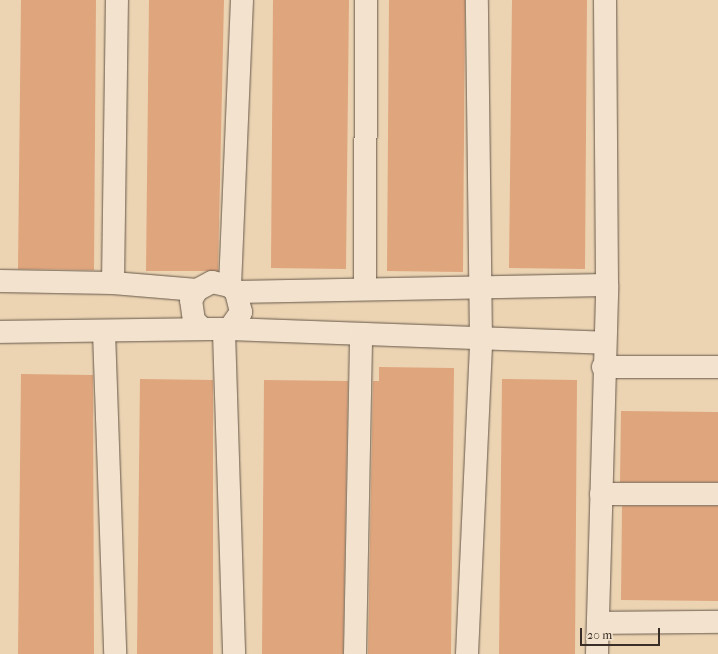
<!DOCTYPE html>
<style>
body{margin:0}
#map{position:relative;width:718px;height:654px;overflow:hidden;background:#ecd4b3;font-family:"IM FELL French Canon",serif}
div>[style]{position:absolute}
.building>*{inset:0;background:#dfa57d}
.roads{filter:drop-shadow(0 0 1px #66584a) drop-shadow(0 0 1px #66584a)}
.street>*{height:22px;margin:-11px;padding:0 11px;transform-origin:11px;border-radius:11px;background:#f3e3ce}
span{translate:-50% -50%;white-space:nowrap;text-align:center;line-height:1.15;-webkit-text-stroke:3.5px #f3e3ce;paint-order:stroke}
.scale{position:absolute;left:580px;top:628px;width:80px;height:18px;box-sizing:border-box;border:2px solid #392e27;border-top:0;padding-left:5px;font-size:12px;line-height:14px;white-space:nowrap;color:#392e27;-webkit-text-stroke:3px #f3e3ce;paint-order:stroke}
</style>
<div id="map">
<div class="building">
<i style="clip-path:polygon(21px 0,96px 0,94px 270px,18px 269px)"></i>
<i style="clip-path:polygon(149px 0,224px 0,218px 271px,146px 271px)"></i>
<i style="clip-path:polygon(273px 0,349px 0,346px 269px,271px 268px)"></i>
<i style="clip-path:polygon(389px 0,465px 0,463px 272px,387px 271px)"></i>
<i style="clip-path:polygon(512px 0,587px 0,585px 269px,509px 268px)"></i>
<i style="clip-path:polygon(379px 367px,454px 368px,451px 654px,368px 654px,373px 381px,379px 381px)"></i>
<i style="clip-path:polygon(21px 374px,93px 375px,94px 654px,18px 654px)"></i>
<i style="clip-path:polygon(140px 379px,213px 380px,213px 654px,137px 654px)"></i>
<i style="clip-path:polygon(502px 379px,577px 380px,575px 654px,499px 654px)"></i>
<i style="clip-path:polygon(264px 380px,348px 381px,343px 654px,262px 654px)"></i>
<i style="clip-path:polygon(621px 411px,718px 412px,718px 482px,620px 482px)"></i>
<i style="clip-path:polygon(622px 506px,718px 506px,718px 601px,621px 600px)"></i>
</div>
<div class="roads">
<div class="street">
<i style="left:0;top:281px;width:113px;rotate:1deg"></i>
<i style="left:113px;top:283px;width:84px;rotate:4.8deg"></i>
<i style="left:113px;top:283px;width:283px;rotate:-89.2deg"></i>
<i style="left:230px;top:286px;width:286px;rotate:-87.6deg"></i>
<i style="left:365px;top:288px;width:288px;rotate:-89.8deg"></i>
<i style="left:236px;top:292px;width:21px;rotate:76deg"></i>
<i style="left:241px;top:312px;width:21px;rotate:125deg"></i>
<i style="left:229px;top:329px;width:26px;rotate:180deg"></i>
<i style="left:203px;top:329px;width:12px;rotate:-138deg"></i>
<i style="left:194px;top:321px;width:21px;rotate:-98deg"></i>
<i style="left:191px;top:300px;width:12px;rotate:-59deg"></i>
<i style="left:197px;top:290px;width:17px;rotate:-28deg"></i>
<i style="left:212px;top:282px;width:18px;rotate:13deg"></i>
<i style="left:230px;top:286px;width:8px;rotate:45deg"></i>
<i style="left:236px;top:292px;width:371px;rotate:-1.1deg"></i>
<i style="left:229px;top:329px;width:376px;rotate:2.1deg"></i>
<i style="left:0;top:332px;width:203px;rotate:-0.8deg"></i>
<i style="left:104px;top:332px;width:322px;rotate:88deg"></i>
<i style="left:224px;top:332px;width:322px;rotate:88.2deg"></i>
<i style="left:603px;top:367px;width:115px"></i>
<i style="left:601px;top:494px;width:117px"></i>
<i style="left:598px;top:623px;width:120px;rotate:-0.5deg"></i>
<i style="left:355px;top:654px;width:320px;rotate:-88.9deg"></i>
<i style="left:467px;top:654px;width:313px;rotate:-87.4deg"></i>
<i style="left:481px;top:341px;width:341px;rotate:-90.7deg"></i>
<i style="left:597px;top:654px;width:369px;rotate:-88.4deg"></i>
<i style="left:607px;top:285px;width:285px;rotate:-90.4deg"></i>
</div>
</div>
<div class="scale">20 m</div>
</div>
